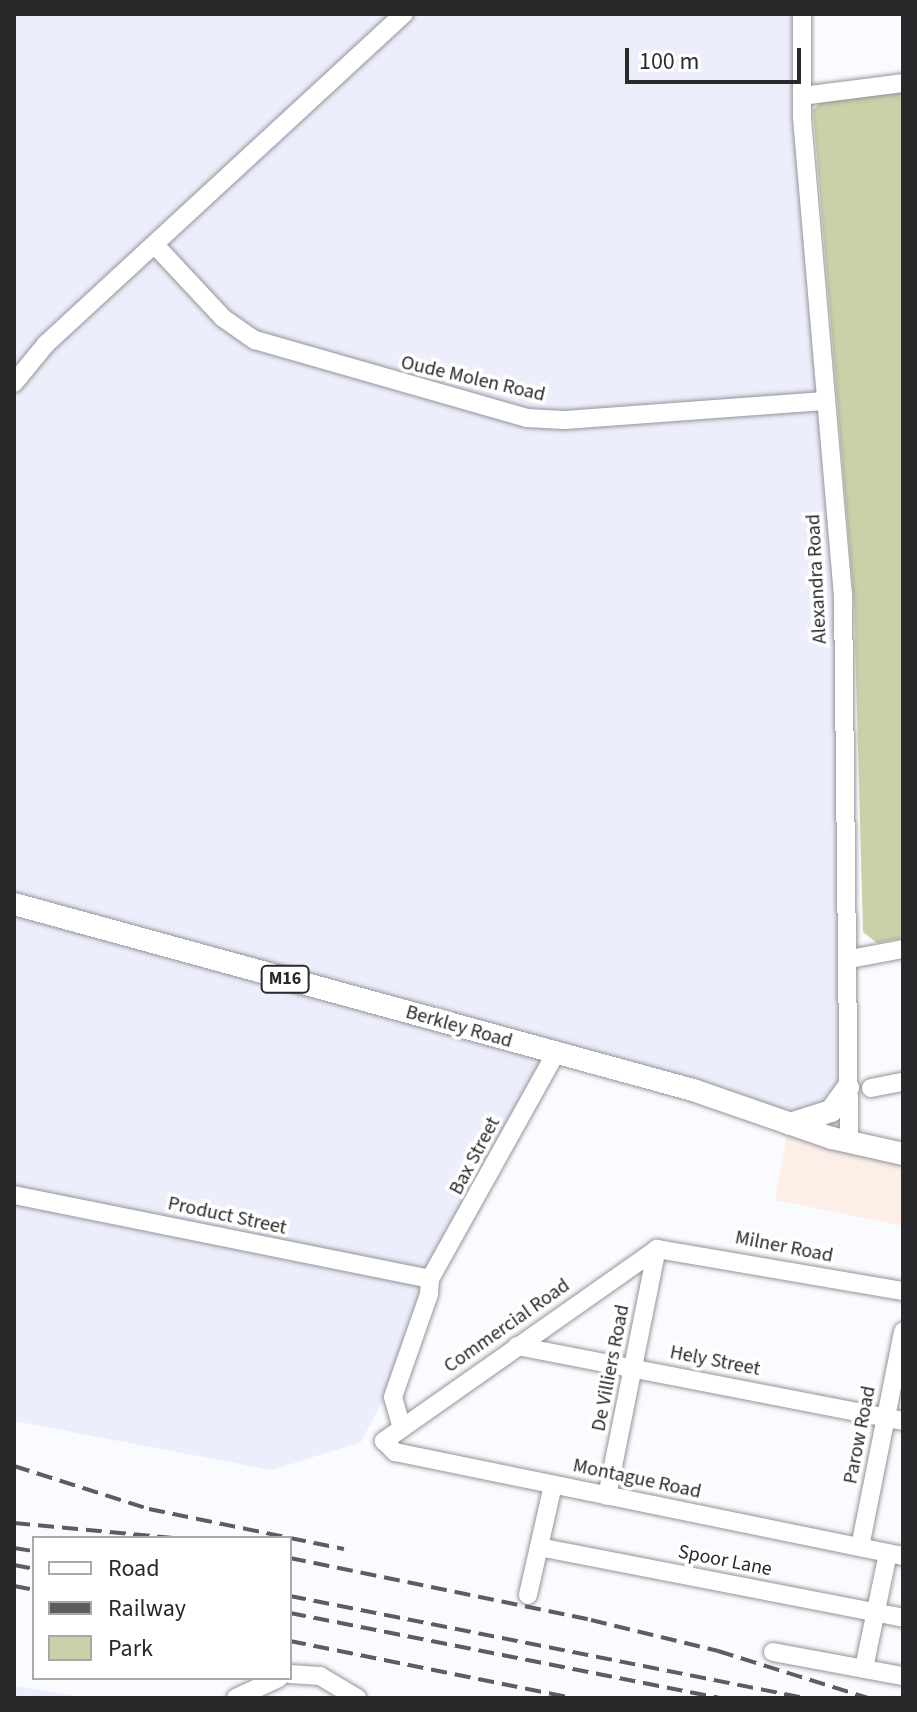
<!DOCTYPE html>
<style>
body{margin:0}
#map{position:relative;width:917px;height:1712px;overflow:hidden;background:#fafbff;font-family:"Source Sans 3",sans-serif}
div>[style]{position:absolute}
.commercial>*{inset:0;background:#fdeee8}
.built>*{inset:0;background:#edeefc}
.green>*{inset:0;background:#cad0a8}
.roads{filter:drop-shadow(0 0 2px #93949a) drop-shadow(0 0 2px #93949a)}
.minor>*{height:18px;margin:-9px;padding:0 9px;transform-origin:9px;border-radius:9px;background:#fff}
.major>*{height:22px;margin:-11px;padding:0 11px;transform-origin:11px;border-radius:11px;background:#fff}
.rail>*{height:4px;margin-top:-2px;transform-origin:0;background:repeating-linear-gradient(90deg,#5d5d60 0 16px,transparent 0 24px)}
span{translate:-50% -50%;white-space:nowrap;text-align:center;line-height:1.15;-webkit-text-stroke:7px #fff;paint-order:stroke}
.shield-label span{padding:2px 6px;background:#fff;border:2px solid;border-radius:6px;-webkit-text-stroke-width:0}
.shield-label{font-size:18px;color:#29292b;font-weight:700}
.street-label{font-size:20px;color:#29292b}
.frame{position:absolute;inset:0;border:16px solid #29292b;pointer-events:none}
.legend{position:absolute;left:32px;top:1536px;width:260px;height:144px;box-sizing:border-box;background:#fff;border:2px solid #a9a9aa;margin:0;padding:10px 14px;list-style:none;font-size:24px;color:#29292b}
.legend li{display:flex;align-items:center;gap:16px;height:40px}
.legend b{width:40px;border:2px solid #a9a9aa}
.scale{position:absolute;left:625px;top:48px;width:176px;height:36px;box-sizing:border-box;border:4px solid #29292b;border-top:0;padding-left:10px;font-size:24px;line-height:28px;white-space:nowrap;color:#29292b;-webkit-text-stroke:6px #fff;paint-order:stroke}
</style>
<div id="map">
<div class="commercial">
<i style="clip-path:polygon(789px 1124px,903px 1154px,903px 1226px,775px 1200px)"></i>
</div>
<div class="built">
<i style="clip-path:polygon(14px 14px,802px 14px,843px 593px,849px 1142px,555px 1055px,432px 1277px,439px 1295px,361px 1442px,272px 1470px,14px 1421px)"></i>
<i style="clip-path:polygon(14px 1686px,91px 1698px,14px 1698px)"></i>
</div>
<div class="green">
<i style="clip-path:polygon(903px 91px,903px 938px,877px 943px,863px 932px,854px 601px,813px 110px,820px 102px)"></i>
</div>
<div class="roads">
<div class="minor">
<i style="left:802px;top:14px;width:104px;rotate:90deg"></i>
<i style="left:802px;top:118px;width:477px;rotate:85.1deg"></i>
<i style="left:843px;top:593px;width:549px;rotate:89.37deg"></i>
<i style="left:802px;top:96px;width:102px;rotate:-7.3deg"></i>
<i style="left:155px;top:245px;width:100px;rotate:47deg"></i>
<i style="left:223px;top:318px;width:39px;rotate:35deg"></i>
<i style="left:255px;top:340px;width:283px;rotate:16deg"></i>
<i style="left:527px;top:418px;width:37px;rotate:3deg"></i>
<i style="left:564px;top:420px;width:262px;rotate:-4.2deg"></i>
<i style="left:14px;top:383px;width:50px;rotate:-50.6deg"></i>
<i style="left:46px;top:344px;width:487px;rotate:-42.7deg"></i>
<i style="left:850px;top:959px;width:54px;rotate:-10.7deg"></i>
<i style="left:871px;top:1088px;width:33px;rotate:-11deg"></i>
<i style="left:14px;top:1195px;width:424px;rotate:11.4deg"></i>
<i style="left:430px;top:1279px;width:257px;rotate:-60.9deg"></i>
<i style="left:903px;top:1291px;width:250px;rotate:-170.3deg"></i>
<i style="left:657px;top:1249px;width:334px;rotate:144.9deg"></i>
<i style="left:384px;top:1441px;width:16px;rotate:45deg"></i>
<i style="left:395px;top:1452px;width:519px;rotate:11.57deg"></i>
<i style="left:517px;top:1346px;width:393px;rotate:11deg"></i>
<i style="left:401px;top:1425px;width:29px;rotate:-106deg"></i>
<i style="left:393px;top:1397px;width:109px;rotate:-70.7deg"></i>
<i style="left:429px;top:1294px;width:15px;rotate:-86deg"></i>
<i style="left:607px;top:1496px;width:252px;rotate:-78.6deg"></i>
<i style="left:539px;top:1547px;width:371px;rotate:11deg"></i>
<i style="left:860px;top:1547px;width:220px;rotate:-78.7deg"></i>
<i style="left:528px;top:1595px;width:113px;rotate:-77.2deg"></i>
<i style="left:773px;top:1652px;width:132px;rotate:10.5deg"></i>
<i style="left:864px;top:1668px;width:117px;rotate:-78.2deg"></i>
<i style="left:290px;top:1674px;width:30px;rotate:4deg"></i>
<i style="left:320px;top:1676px;width:43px;rotate:30.7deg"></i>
<i style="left:236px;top:1698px;width:47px;rotate:-24.9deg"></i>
</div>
<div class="major">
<i style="left:14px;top:904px;width:704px;rotate:15.32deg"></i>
<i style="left:693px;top:1090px;width:147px;rotate:19.1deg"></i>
<i style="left:832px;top:1138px;width:73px;rotate:12.7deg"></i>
<i style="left:790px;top:1124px;width:43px;rotate:-17.6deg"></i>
<i style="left:831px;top:1111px;width:29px;rotate:-54deg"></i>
</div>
</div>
<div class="rail">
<i style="left:14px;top:1466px;width:142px;rotate:17.7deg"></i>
<i style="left:149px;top:1509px;width:144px;rotate:11.6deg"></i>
<i style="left:14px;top:1523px;width:160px;rotate:5.4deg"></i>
<i style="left:290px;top:1538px;width:55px;rotate:11.5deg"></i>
<i style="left:14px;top:1548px;width:20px;rotate:9deg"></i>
<i style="left:290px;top:1558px;width:307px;rotate:11.6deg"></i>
<i style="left:591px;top:1620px;width:131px;rotate:13.7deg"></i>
<i style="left:718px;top:1651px;width:157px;rotate:17.4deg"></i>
<i style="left:14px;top:1565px;width:20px;rotate:11deg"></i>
<i style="left:14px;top:1586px;width:20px;rotate:11deg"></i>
<i style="left:290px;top:1596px;width:525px;rotate:11.2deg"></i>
<i style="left:290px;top:1613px;width:438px;rotate:11.2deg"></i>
<i style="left:290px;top:1641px;width:288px;rotate:11.4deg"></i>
</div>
<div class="shield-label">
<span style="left:285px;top:979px">M16</span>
</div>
<div class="street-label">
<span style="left:473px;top:379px;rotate:13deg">Oude Molen Road</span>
<span style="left:817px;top:579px;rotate:-93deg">Alexandra Road</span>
<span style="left:459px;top:1027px;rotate:16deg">Berkley Road</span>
<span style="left:475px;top:1156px;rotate:-62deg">Bax Street</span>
<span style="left:227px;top:1216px;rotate:12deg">Product Street</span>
<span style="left:784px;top:1247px;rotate:11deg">Milner Road</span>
<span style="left:507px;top:1326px;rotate:-35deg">Commercial Road</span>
<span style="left:715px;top:1361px;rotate:11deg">Hely Street</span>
<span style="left:611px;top:1368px;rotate:-79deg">De Villiers Road</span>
<span style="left:860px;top:1435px;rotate:-79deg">Parow Road</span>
<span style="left:637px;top:1479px;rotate:12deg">Montague Road</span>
<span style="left:725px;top:1561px;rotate:11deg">Spoor Lane</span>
</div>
<div class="frame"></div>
<ul class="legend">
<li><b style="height:10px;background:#fff"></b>Road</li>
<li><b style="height:10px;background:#5d5d60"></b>Railway</li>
<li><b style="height:22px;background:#cad0a8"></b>Park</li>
</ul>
<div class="scale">100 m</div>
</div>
